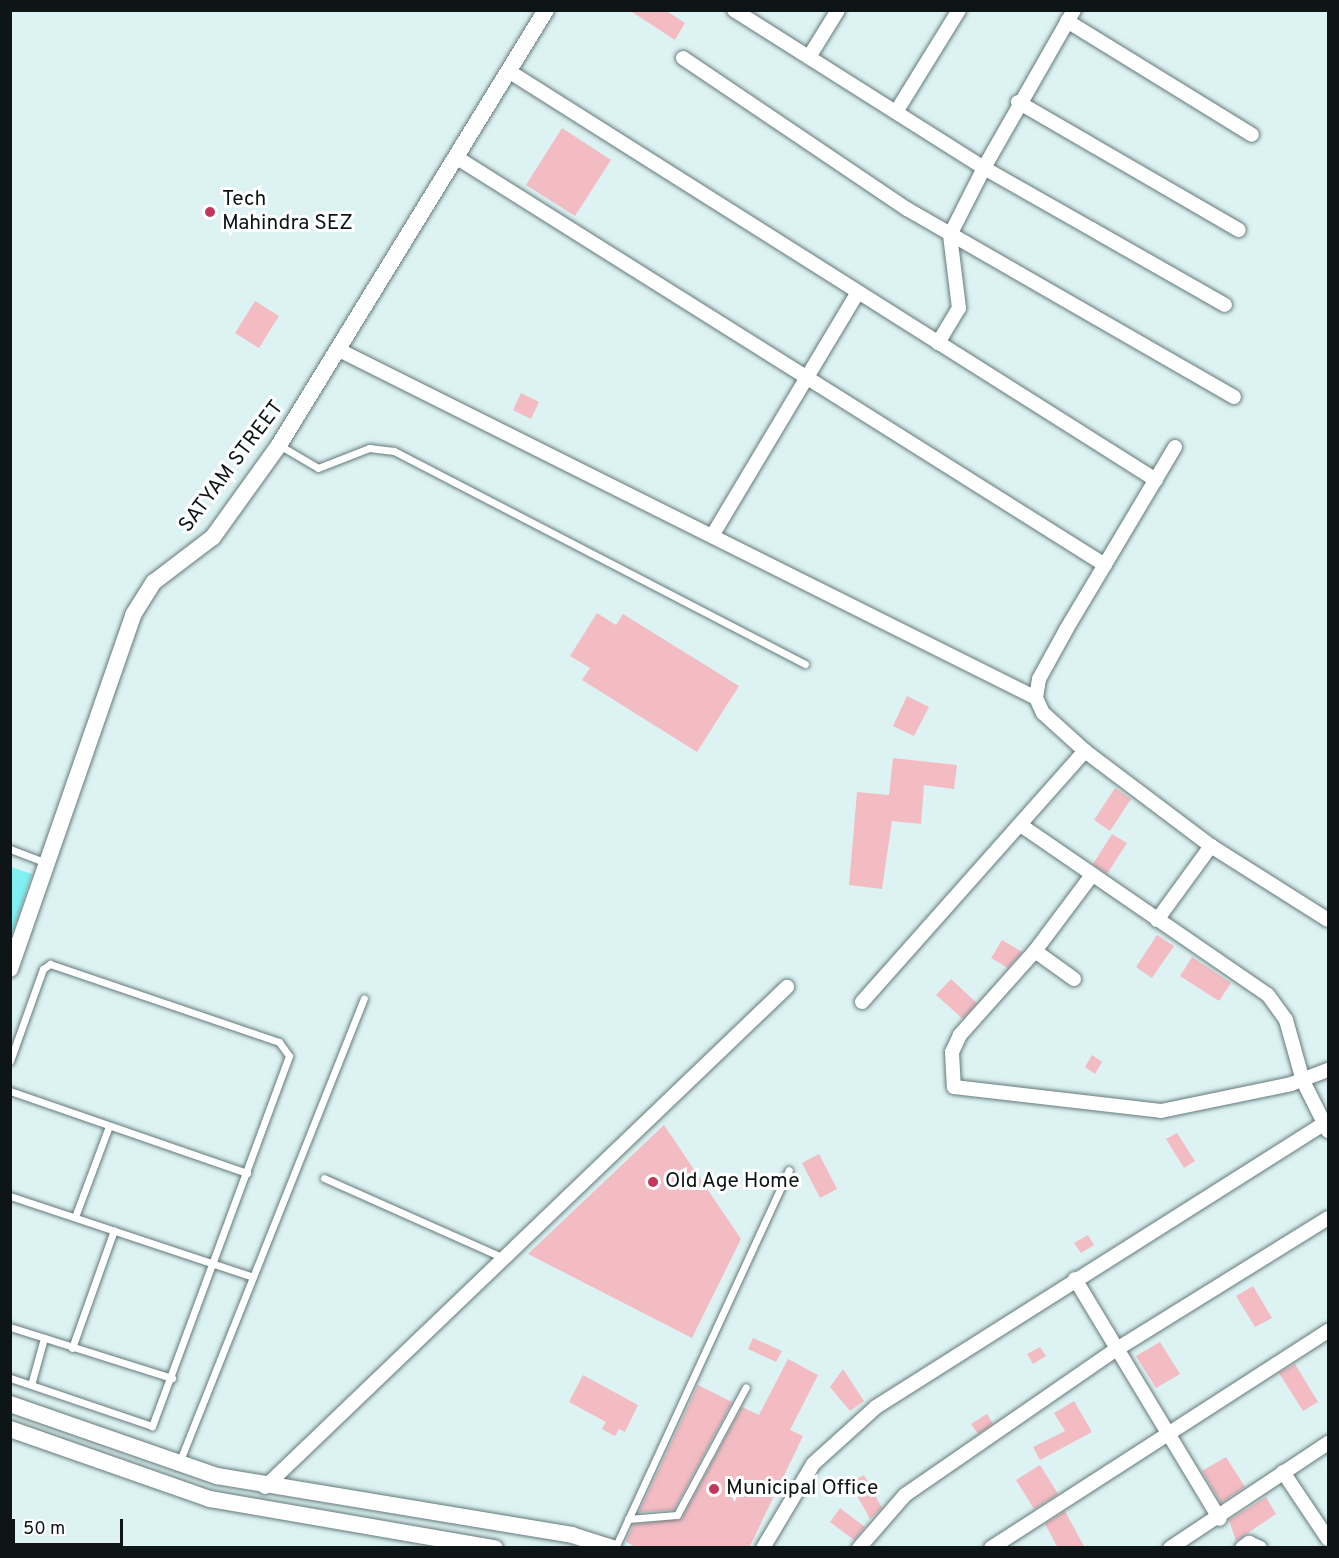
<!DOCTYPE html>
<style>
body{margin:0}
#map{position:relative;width:1339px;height:1558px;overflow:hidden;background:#ddf3f3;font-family:Overpass,sans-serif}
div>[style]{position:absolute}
.green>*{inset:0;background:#80f0f3}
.building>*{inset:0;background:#f3bcc3}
.roads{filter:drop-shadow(0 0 2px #65797a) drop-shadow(0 0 2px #65797a)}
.service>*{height:7px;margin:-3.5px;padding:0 3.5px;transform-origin:3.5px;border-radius:3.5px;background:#fff}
.minor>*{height:14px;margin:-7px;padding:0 7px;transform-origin:7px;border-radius:7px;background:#fff}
.tertiary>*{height:16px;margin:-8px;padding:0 8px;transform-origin:8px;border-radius:8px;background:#fff}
.dots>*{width:16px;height:16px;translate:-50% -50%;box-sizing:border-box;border:3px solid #fff;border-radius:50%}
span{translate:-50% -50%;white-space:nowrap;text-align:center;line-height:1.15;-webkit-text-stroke:6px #fff;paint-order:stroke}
.poi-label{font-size:21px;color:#0e1516}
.left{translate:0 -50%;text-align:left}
.street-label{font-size:21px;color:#0e1516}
.frame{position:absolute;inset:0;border:12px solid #0e1516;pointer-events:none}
.scale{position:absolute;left:12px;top:1519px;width:111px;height:27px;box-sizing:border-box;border:3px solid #0e1516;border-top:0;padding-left:8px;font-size:18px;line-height:21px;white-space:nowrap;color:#0e1516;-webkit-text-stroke:4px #fff;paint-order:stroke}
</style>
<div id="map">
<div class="green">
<i style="clip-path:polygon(11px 867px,32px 874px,11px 936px,10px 867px)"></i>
</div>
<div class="building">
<i style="clip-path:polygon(629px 10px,665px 10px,685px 23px,675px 40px)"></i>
<i style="clip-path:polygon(562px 128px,611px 160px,575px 216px,526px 185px)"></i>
<i style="clip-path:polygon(255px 301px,279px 316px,259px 348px,235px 333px)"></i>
<i style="clip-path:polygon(521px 393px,539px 402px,531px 419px,513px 410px)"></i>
<i style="clip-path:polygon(597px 613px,616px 625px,623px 614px,739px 686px,697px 752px,582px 680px,590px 668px,570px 656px)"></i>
<i style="clip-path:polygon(907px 696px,929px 707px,914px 736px,893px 726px)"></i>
<i style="clip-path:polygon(893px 758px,957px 765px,954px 789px,924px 785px,921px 824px,892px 821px,882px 889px,849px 885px,857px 792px,889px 795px)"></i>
<i style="clip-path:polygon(1115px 788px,1131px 799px,1110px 831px,1094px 820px)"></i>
<i style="clip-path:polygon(1112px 834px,1127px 843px,1107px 874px,1093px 864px)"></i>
<i style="clip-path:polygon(1157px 935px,1174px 946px,1152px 978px,1136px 967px)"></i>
<i style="clip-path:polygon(1002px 940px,1022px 952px,1008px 968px,991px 958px)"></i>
<i style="clip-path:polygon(1192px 957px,1231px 983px,1219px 1001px,1180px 976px)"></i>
<i style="clip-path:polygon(951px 979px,977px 1003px,963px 1019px,936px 995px)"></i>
<i style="clip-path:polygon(1092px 1055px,1102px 1062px,1095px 1074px,1085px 1067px)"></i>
<i style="clip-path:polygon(664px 1125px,741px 1239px,692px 1338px,528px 1254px)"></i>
<i style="clip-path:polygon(1177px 1133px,1195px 1161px,1184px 1168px,1166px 1139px)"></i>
<i style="clip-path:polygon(819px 1154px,837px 1189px,820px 1198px,802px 1163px)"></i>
<i style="clip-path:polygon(1088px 1235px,1094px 1245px,1081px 1253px,1074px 1243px)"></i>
<i style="clip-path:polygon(1253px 1286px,1272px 1318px,1255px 1327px,1236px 1296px)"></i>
<i style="clip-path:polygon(753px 1338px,782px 1351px,776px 1362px,748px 1349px)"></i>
<i style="clip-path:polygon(1160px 1342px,1180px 1374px,1156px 1388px,1136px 1356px)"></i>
<i style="clip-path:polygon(1040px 1347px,1046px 1356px,1033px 1364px,1027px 1354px)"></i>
<i style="clip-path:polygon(788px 1359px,818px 1375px,790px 1430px,803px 1436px,749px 1548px,636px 1548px,626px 1541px,634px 1524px,682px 1518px,742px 1407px,759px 1415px)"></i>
<i style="clip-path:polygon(1295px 1364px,1318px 1402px,1303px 1411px,1279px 1373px)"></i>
<i style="clip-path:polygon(843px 1369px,864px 1401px,850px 1411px,830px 1387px)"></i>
<i style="clip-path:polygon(583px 1375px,638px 1405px,625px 1432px,619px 1429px,615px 1436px,602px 1429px,606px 1422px,569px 1402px)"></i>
<i style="clip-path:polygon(698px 1385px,732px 1402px,674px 1510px,639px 1512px)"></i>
<i style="clip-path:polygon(1074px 1401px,1092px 1432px,1040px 1460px,1033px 1447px,1065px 1431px,1054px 1413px)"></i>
<i style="clip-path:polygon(987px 1414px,993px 1424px,978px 1434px,971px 1424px)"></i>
<i style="clip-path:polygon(1226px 1457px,1245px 1487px,1221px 1503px,1202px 1471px)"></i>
<i style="clip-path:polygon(1040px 1465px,1058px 1494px,1034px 1509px,1016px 1480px)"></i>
<i style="clip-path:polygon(864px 1475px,882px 1508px,870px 1519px,850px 1483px)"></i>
<i style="clip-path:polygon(1266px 1497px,1276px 1514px,1236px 1541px,1229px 1520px)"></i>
<i style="clip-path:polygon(840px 1508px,865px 1527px,854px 1540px,830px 1522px)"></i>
<i style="clip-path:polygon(1065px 1511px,1085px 1548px,1058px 1548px,1045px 1524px)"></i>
</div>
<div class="roads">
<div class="service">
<i style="left:279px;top:445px;width:45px;rotate:30.5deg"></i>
<i style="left:318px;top:468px;width:55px;rotate:-21.4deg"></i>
<i style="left:369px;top:448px;width:25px;rotate:7deg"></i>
<i style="left:394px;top:451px;width:463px;rotate:27.4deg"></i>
<i style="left:10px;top:849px;width:40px;rotate:21deg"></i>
<i style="left:10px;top:1061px;width:98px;rotate:-70.3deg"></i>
<i style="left:43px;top:969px;width:9px;rotate:-36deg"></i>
<i style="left:50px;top:964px;width:242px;rotate:18.8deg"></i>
<i style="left:279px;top:1042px;width:17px;rotate:54deg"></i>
<i style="left:289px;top:1056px;width:395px;rotate:110.3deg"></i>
<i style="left:152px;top:1426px;width:150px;rotate:-161.3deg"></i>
<i style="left:10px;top:1091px;width:251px;rotate:19.1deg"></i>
<i style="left:324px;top:1178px;width:197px;rotate:24deg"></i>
<i style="left:10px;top:1196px;width:256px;rotate:18.4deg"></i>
<i style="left:75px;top:1217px;width:97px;rotate:-69.5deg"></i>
<i style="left:10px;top:1327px;width:170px;rotate:17.5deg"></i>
<i style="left:72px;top:1348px;width:125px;rotate:-70.4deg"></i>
<i style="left:31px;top:1385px;width:49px;rotate:-74.5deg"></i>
<i style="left:179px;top:1463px;width:500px;rotate:-68.3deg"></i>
<i style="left:628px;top:1519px;width:49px;rotate:-4.7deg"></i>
<i style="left:677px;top:1515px;width:145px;rotate:-61.7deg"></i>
<i style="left:615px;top:1548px;width:416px;rotate:-65.3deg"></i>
</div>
<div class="minor">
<i style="left:734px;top:10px;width:296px;rotate:32.3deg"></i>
<i style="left:984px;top:168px;width:75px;rotate:116.9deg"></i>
<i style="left:950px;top:235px;width:74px;rotate:83deg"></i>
<i style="left:959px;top:308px;width:41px;rotate:121deg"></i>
<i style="left:1074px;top:10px;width:182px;rotate:119.7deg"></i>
<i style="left:984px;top:168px;width:277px;rotate:29.6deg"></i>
<i style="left:1067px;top:21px;width:217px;rotate:31.6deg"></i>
<i style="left:809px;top:57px;width:55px;rotate:-58.3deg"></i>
<i style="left:683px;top:58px;width:270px;rotate:34deg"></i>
<i style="left:907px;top:209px;width:377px;rotate:29.9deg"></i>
<i style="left:510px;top:72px;width:764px;rotate:32.28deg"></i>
<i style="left:1018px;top:102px;width:255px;rotate:30.1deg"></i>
<i style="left:896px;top:112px;width:120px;rotate:-58.3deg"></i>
<i style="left:459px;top:159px;width:763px;rotate:32.15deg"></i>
<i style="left:341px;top:351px;width:777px;rotate:26.53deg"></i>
<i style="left:1175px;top:447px;width:213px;rotate:120.8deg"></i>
<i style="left:1066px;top:630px;width:56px;rotate:118.9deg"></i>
<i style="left:1039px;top:679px;width:19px;rotate:99deg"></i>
<i style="left:1036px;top:698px;width:17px;rotate:65deg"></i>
<i style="left:1043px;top:713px;width:57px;rotate:42.1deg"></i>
<i style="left:1085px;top:751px;width:158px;rotate:37deg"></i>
<i style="left:1211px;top:846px;width:138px;rotate:32.3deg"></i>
<i style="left:712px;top:536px;width:284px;rotate:-59.1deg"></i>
<i style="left:1022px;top:826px;width:298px;rotate:34.5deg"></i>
<i style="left:1268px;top:995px;width:31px;rotate:54deg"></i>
<i style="left:1286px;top:1020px;width:63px;rotate:74.4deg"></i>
<i style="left:1303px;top:1081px;width:56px;rotate:63.4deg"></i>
<i style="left:1092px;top:875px;width:95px;rotate:126.9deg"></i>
<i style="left:1035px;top:951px;width:113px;rotate:131.8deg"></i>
<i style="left:960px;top:1035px;width:19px;rotate:115deg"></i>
<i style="left:952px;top:1052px;width:35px;rotate:87deg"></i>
<i style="left:954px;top:1087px;width:208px;rotate:6.6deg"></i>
<i style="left:1161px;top:1111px;width:133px;rotate:-11.7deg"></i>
<i style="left:1291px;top:1084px;width:40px;rotate:-21deg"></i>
<i style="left:1157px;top:920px;width:92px;rotate:-53.9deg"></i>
<i style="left:1035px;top:951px;width:48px;rotate:35.7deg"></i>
<i style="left:862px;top:1002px;width:336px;rotate:-48.4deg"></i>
<i style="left:1075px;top:1279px;width:280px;rotate:58.9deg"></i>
<i style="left:1283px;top:1472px;width:81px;rotate:56.1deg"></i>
<i style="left:265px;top:1487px;width:723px;rotate:-43.77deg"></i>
<i style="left:763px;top:1548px;width:98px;rotate:-59.2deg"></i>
<i style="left:813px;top:1464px;width:85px;rotate:-42.1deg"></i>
<i style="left:876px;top:1407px;width:535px;rotate:-32.32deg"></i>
<i style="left:859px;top:1548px;width:70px;rotate:-49deg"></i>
<i style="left:905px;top:1495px;width:257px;rotate:-34.6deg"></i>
<i style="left:1117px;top:1349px;width:248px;rotate:-31.8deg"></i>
<i style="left:991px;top:1548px;width:401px;rotate:-32.8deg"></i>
<i style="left:1170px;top:1548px;width:190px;rotate:-33.6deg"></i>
<i style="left:1242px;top:1548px;width:9px;rotate:-36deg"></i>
<i style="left:1249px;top:1543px;width:12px;rotate:24deg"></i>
</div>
<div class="tertiary">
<i style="left:10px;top:969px;width:375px;rotate:-70.8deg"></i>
<i style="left:133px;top:615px;width:39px;rotate:-58deg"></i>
<i style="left:154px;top:582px;width:74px;rotate:-37.3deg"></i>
<i style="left:213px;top:537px;width:113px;rotate:-54.3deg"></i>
<i style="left:279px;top:445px;width:510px;rotate:-58.46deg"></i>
<i style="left:10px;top:1404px;width:219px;rotate:19.2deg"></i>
<i style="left:217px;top:1476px;width:360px;rotate:9.4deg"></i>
<i style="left:572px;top:1535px;width:42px;rotate:18deg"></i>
<i style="left:10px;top:1429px;width:212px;rotate:19.3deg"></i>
<i style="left:210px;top:1499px;width:289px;rotate:9.8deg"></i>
</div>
</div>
<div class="dots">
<i style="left:210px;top:212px;background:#c5365d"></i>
<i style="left:653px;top:1182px;background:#c5365d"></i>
<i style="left:714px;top:1489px;background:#c5365d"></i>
</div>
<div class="poi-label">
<span class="left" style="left:222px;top:212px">Tech<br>Mahindra SEZ</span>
<span class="left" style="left:665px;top:1182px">Old Age Home</span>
<span class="left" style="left:726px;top:1489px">Municipal Office</span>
</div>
<div class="street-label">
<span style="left:232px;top:467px;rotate:-53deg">SATYAM STREET</span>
</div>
<div class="frame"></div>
<div class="scale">50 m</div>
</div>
